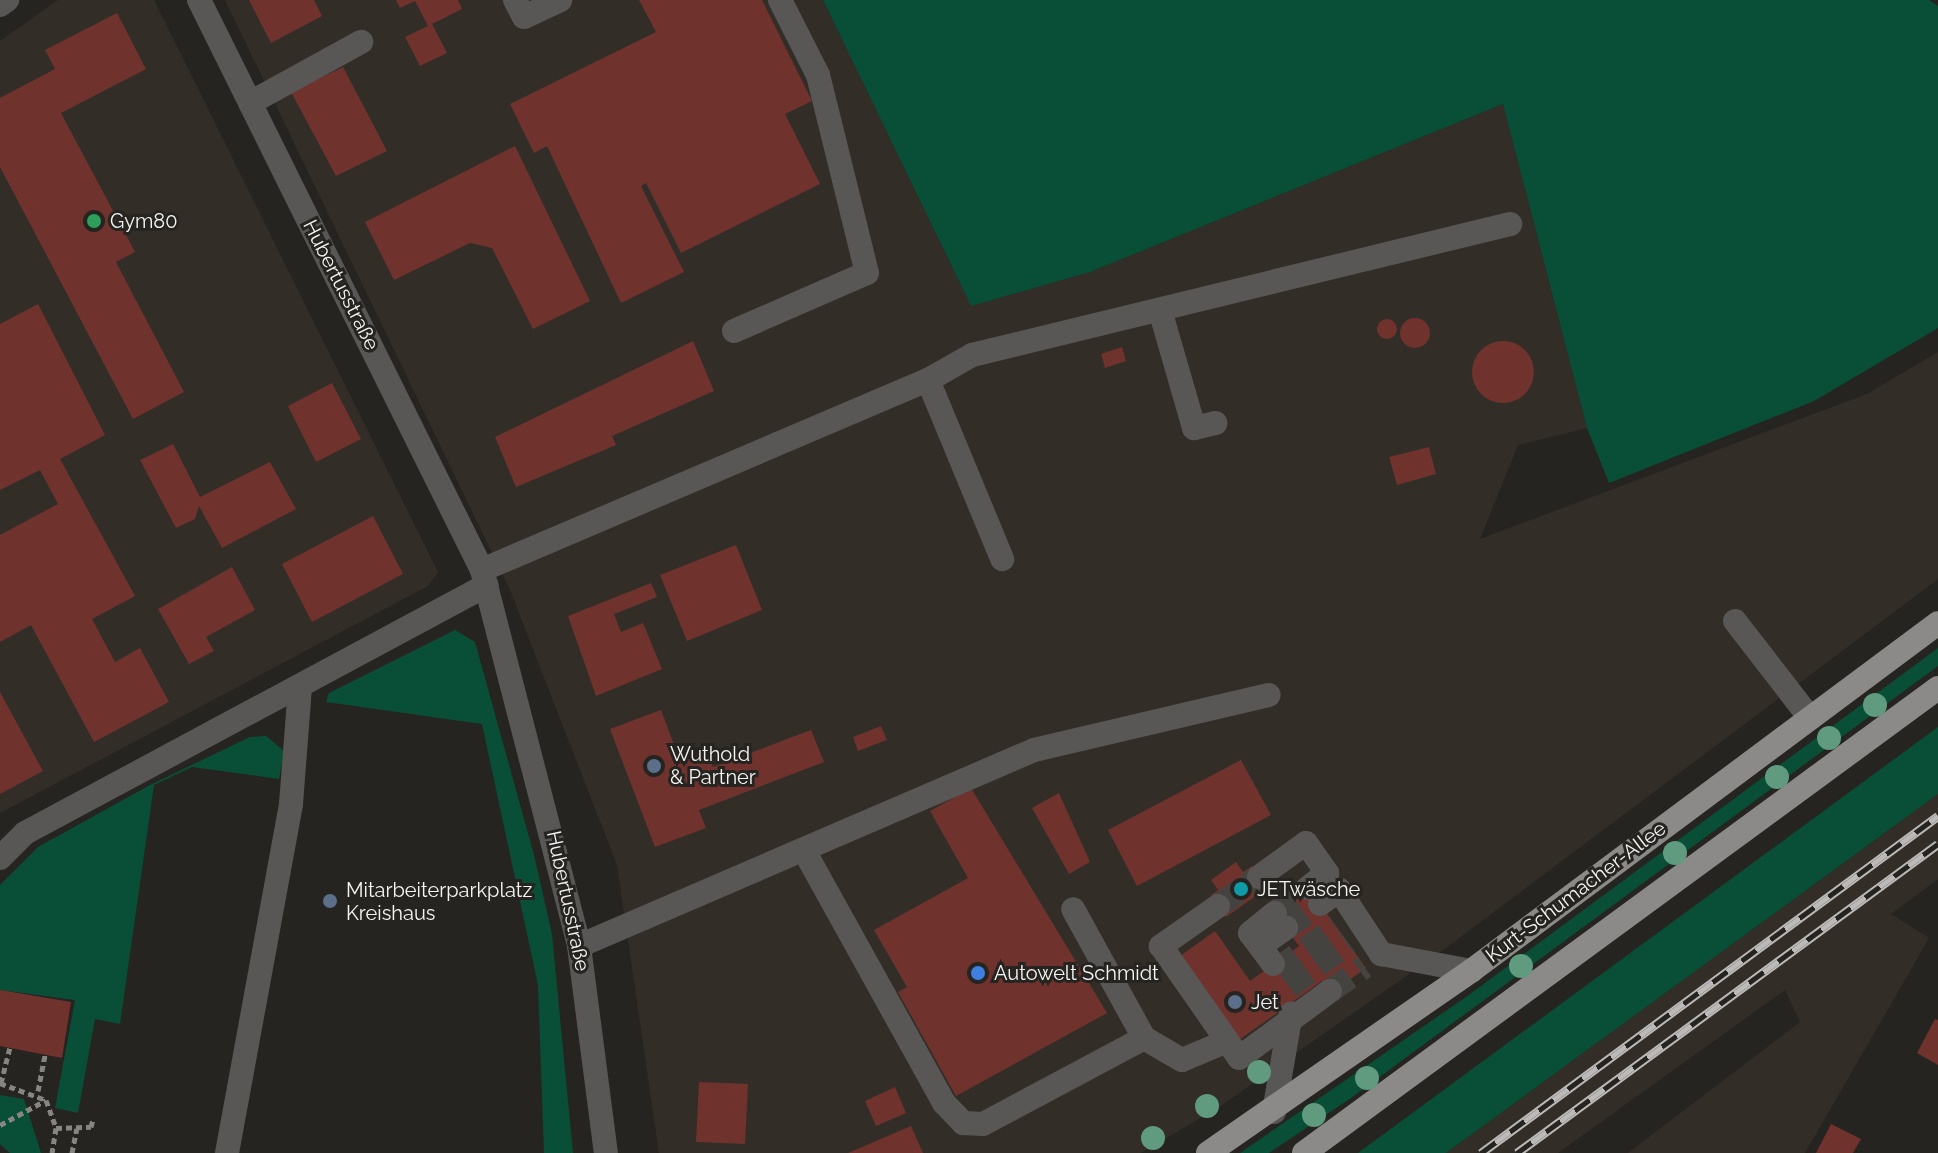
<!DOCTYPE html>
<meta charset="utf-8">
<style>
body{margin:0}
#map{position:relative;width:1938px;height:1153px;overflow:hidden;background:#252421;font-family:Raleway,sans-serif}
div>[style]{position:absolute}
.built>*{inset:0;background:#322e27}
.green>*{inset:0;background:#094f37}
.building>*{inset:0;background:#70322d}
.round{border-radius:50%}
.minor-tunnel>*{height:24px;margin-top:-12px;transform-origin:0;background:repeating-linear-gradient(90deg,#444340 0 24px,transparent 0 36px)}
.path>*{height:5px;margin-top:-2.5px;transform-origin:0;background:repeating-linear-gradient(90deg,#868582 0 6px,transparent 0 10px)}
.minor>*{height:24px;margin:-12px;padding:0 12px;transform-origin:12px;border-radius:12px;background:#585756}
.major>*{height:24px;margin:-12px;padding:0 12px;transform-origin:12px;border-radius:12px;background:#8b8a88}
.rail>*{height:9px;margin-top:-4.5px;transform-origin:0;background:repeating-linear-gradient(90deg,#252421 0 18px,#bbbab8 0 36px);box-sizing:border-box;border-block:2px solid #bbbab8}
.trees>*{width:24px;height:24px;margin:-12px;border-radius:50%;background:#609a7f}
.dots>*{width:22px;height:22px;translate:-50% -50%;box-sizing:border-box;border:4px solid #252421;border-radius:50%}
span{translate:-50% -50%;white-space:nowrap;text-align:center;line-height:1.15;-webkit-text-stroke:6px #252421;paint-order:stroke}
.poi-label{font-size:20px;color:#f5f4f2}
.left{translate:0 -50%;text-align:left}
.street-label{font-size:20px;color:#f5f4f2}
</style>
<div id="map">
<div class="built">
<i style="clip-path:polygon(58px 0,154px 0,438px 572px,428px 586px,0 813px,0 41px)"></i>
<i style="clip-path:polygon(225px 0,823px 0,971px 306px,1090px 272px,1503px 104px,1587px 428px,1518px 445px,1480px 539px,1867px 394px,1938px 352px,1938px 579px,1439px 953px,1219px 1107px,1141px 1153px,659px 1153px,617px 865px,510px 590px)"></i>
<i style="clip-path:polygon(1938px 794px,1938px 879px,1891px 914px,1929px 938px,1805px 1153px,1628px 1153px,1800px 1022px,1785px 990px,1558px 1153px,1446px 1153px)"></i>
</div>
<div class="green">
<i style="clip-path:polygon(823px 0,1929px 0,1938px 6px,1938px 328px,1814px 401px,1609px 483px,1587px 428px,1503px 104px,1090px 272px,971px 306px)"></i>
<i style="clip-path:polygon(455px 630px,475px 642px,534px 855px,552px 934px,573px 1153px,544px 1153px,538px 985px,482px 724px,326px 702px,329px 693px)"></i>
<i style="clip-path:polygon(1938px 648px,1938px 666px,1351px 1098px,1269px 1153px,1240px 1153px,1466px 997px)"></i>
<i style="clip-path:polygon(1938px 727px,1938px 794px,1446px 1153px,1358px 1153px)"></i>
<i style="clip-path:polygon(266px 736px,284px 751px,279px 779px,192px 767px,154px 785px,120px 1024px,95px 1019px,78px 1113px,55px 1108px,75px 1000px,0 990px,0 885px,38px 847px,150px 785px,250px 737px)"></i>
<i style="clip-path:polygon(0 1095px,24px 1099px,41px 1153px,10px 1153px,0 1144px)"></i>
</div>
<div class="building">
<i style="clip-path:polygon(249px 0,314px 0,322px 16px,271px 43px)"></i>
<i style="clip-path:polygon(396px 0,458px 0,462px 9px,432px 24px,447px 53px,420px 66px,405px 37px,428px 26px,415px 1px,400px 8px)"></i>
<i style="clip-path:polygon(639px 0,762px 0,812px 101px,785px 114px,820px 184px,681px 253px,646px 183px,641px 186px,684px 272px,621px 303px,547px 146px,534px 153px,510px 104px,656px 32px)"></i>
<i style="clip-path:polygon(117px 13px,146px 69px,61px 113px,135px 252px,116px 262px,184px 392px,133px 419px,0 167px,0 98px,55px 69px,45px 50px)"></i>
<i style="clip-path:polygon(343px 67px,387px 151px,336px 176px,291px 92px)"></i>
<i style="clip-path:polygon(515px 146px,590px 301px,533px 329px,492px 248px,470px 243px,394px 280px,365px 222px)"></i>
<i style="clip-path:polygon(38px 304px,105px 435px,60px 459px,135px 596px,92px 619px,115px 662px,140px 648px,169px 702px,94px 742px,31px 625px,0 642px,0 535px,58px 504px,40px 470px,0 490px,0 324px)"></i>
<i class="round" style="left:1400px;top:318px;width:30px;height:30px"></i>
<i class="round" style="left:1377px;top:319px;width:20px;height:20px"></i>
<i class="round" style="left:1472px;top:341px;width:62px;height:62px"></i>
<i style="clip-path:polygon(693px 341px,714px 391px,612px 436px,616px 445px,516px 487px,495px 437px)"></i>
<i style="clip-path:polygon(1122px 347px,1126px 361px,1105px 368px,1101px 354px)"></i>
<i style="clip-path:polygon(332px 383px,361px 439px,316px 462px,288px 406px)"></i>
<i style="clip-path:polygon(173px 444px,200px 497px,270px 462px,296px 509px,222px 548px,199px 506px,195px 519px,176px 528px,140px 460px)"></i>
<i style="clip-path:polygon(1429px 447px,1436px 474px,1397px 485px,1389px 457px)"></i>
<i style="clip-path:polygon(373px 516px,403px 574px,312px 622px,282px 564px)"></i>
<i style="clip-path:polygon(736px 545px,762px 610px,687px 641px,660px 575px)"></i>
<i style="clip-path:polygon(232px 567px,255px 610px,206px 637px,214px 651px,189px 664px,158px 609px)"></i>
<i style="clip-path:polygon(651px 583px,657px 597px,614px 614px,621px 632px,643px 623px,662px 669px,596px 696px,568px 616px)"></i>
<i style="clip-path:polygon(0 692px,43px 771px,0 794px)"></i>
<i style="clip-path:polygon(661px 710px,679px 758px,706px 748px,713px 767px,811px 730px,824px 762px,699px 810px,706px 828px,655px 847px,610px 729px)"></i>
<i style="clip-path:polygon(881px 726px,887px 740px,858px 751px,853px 737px)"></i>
<i style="clip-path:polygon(1241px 760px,1271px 815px,1137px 886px,1108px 830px)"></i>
<i style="clip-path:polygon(971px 788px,1107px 1013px,956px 1096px,898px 992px,907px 987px,874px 930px,968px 878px,930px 811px)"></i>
<i style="clip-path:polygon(1059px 793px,1090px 862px,1069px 874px,1032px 808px)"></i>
<i style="clip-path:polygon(1236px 862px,1243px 872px,1252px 866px,1267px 888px,1226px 917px,1211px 895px,1218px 890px,1211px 880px)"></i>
<i style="clip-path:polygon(1303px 880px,1366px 968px,1331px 993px,1322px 981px,1239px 1040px,1180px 956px,1215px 931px,1250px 981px,1299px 946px,1269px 904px)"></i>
<i style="clip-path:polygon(0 990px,71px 1002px,62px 1058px,0 1046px)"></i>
<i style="clip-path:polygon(1935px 1019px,1938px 1020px,1938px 1065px,1917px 1053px)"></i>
<i style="clip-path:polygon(699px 1082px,748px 1084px,745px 1144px,696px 1142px)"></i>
<i style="clip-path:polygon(895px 1087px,906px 1113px,876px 1126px,865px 1101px)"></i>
<i style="clip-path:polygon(1831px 1124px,1861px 1139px,1853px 1153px,1816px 1153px)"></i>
<i style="clip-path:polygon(911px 1126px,923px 1153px,848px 1153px)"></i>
</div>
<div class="minor-tunnel">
<i style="left:1218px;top:906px;width:50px;rotate:-35.3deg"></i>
<i style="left:1275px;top:913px;width:41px;rotate:-37.1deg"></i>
<i style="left:1286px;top:928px;width:42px;rotate:-35.2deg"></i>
<i style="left:1277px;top:970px;width:73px;rotate:-36.1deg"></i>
<i style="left:1289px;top:987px;width:74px;rotate:-36.7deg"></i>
<i style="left:1330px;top:991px;width:42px;rotate:-35.2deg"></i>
</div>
<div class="path">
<i style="left:0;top:1083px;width:49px;rotate:20.3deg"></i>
<i style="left:46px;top:1100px;width:30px;rotate:70deg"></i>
<i style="left:56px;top:1128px;width:25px;rotate:99deg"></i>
<i style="left:1px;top:1083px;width:36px;rotate:-76deg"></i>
<i style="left:38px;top:1091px;width:37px;rotate:-79deg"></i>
<i style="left:0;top:1125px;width:52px;rotate:-28.5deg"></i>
<i style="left:56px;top:1128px;width:35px;rotate:-2deg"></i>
<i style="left:91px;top:1127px;width:8px;rotate:-76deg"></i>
<i style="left:72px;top:1153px;width:25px;rotate:-79deg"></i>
</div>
<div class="minor">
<i style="left:199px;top:0;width:636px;rotate:63.6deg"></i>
<i style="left:482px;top:570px;width:388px;rotate:75.5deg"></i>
<i style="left:579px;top:946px;width:209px;rotate:82.6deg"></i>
<i style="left:515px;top:0;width:19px;rotate:62deg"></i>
<i style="left:524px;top:17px;width:40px;rotate:-25deg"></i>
<i style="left:0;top:5px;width:9px;rotate:-36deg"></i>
<i style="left:250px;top:103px;width:127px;rotate:-28.8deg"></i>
<i style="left:1160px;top:310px;width:123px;rotate:73.9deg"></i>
<i style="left:1194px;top:428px;width:22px;rotate:-13deg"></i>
<i style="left:734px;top:331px;width:145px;rotate:-23.6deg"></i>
<i style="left:867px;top:273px;width:204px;rotate:-103.9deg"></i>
<i style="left:818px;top:75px;width:84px;rotate:-116.9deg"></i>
<i style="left:928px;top:380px;width:51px;rotate:-29.6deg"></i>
<i style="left:972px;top:355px;width:554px;rotate:-13.68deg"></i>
<i style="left:482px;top:570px;width:485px;rotate:-23.1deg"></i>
<i style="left:928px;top:380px;width:194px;rotate:67.5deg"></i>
<i style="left:1735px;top:621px;width:123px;rotate:52.3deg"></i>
<i style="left:806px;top:854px;width:285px;rotate:61deg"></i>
<i style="left:944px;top:1103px;width:28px;rotate:46deg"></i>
<i style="left:963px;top:1123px;width:20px;rotate:3deg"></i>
<i style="left:983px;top:1124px;width:183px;rotate:-28.1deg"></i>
<i style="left:1144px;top:1038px;width:147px;rotate:-118.8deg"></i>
<i style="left:0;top:858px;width:35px;rotate:-45deg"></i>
<i style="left:25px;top:833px;width:524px;rotate:-28.23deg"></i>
<i style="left:1259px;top:877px;width:58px;rotate:-35.9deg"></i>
<i style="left:1306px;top:843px;width:37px;rotate:55deg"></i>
<i style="left:1327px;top:873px;width:24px;rotate:142deg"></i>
<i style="left:1320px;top:904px;width:24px;rotate:-36deg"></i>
<i style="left:1339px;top:890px;width:77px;rotate:56.7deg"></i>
<i style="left:1381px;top:954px;width:92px;rotate:10.7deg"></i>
<i style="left:1218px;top:906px;width:70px;rotate:144.9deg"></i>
<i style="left:1161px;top:946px;width:136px;rotate:55.1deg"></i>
<i style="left:1239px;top:1058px;width:113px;rotate:-36.4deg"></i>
<i style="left:579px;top:946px;width:495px;rotate:-23.3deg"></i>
<i style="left:1034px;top:750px;width:241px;rotate:-13.2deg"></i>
<i style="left:1260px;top:946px;width:16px;rotate:-128deg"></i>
<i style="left:1250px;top:933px;width:32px;rotate:-39deg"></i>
<i style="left:1273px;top:964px;width:22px;rotate:-126deg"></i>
<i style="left:1260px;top:946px;width:32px;rotate:-35deg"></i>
<i style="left:1144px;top:1038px;width:44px;rotate:30.1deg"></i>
<i style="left:1182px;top:1060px;width:49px;rotate:-22.9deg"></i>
<i style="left:1274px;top:1112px;width:100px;rotate:-80.3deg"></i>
<i style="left:227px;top:1153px;width:355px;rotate:-79.6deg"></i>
<i style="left:291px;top:804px;width:117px;rotate:-85.6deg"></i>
</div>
<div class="major">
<i style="left:1208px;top:1153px;width:320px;rotate:-34.7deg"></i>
<i style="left:1471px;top:971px;width:582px;rotate:-36.69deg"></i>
<i style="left:1304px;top:1153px;width:786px;rotate:-36.26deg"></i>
</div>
<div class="rail">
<i style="left:1481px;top:1153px;width:568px;rotate:-36.41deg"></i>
<i style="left:1517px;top:1153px;width:522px;rotate:-36.28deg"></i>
</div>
<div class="trees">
<i style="left:1875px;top:705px"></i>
<i style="left:1829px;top:738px"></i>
<i style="left:1777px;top:777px"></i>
<i style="left:1675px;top:853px"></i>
<i style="left:1521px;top:966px"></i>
<i style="left:1259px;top:1072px"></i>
<i style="left:1367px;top:1078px"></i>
<i style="left:1207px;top:1106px"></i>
<i style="left:1314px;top:1115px"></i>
<i style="left:1153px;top:1138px"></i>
</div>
<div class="dots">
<i style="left:94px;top:221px;background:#2e9e5b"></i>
<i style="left:654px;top:766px;background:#5c6f8a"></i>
<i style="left:1241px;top:889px;background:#0f9aa8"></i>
<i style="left:330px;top:901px;background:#5c6f8a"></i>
<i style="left:978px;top:973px;background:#3f7fe0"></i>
<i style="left:1235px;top:1002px;background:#5c6f8a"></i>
</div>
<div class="poi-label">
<span class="left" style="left:110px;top:221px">Gym80</span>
<span class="left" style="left:670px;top:766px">Wuthold<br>&amp; Partner</span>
<span class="left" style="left:1257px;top:889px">JETwäsche</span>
<span class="left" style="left:346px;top:902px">Mitarbeiterparkplatz<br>Kreishaus</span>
<span class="left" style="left:994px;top:973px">Autowelt Schmidt</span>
<span class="left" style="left:1251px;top:1002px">Jet</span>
</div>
<div class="street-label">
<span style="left:341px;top:285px;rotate:63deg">Hubertusstraße</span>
<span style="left:1576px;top:892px;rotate:-37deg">Kurt-Schumacher-Allee</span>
<span style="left:568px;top:901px;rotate:78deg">Hubertusstraße</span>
</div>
</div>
